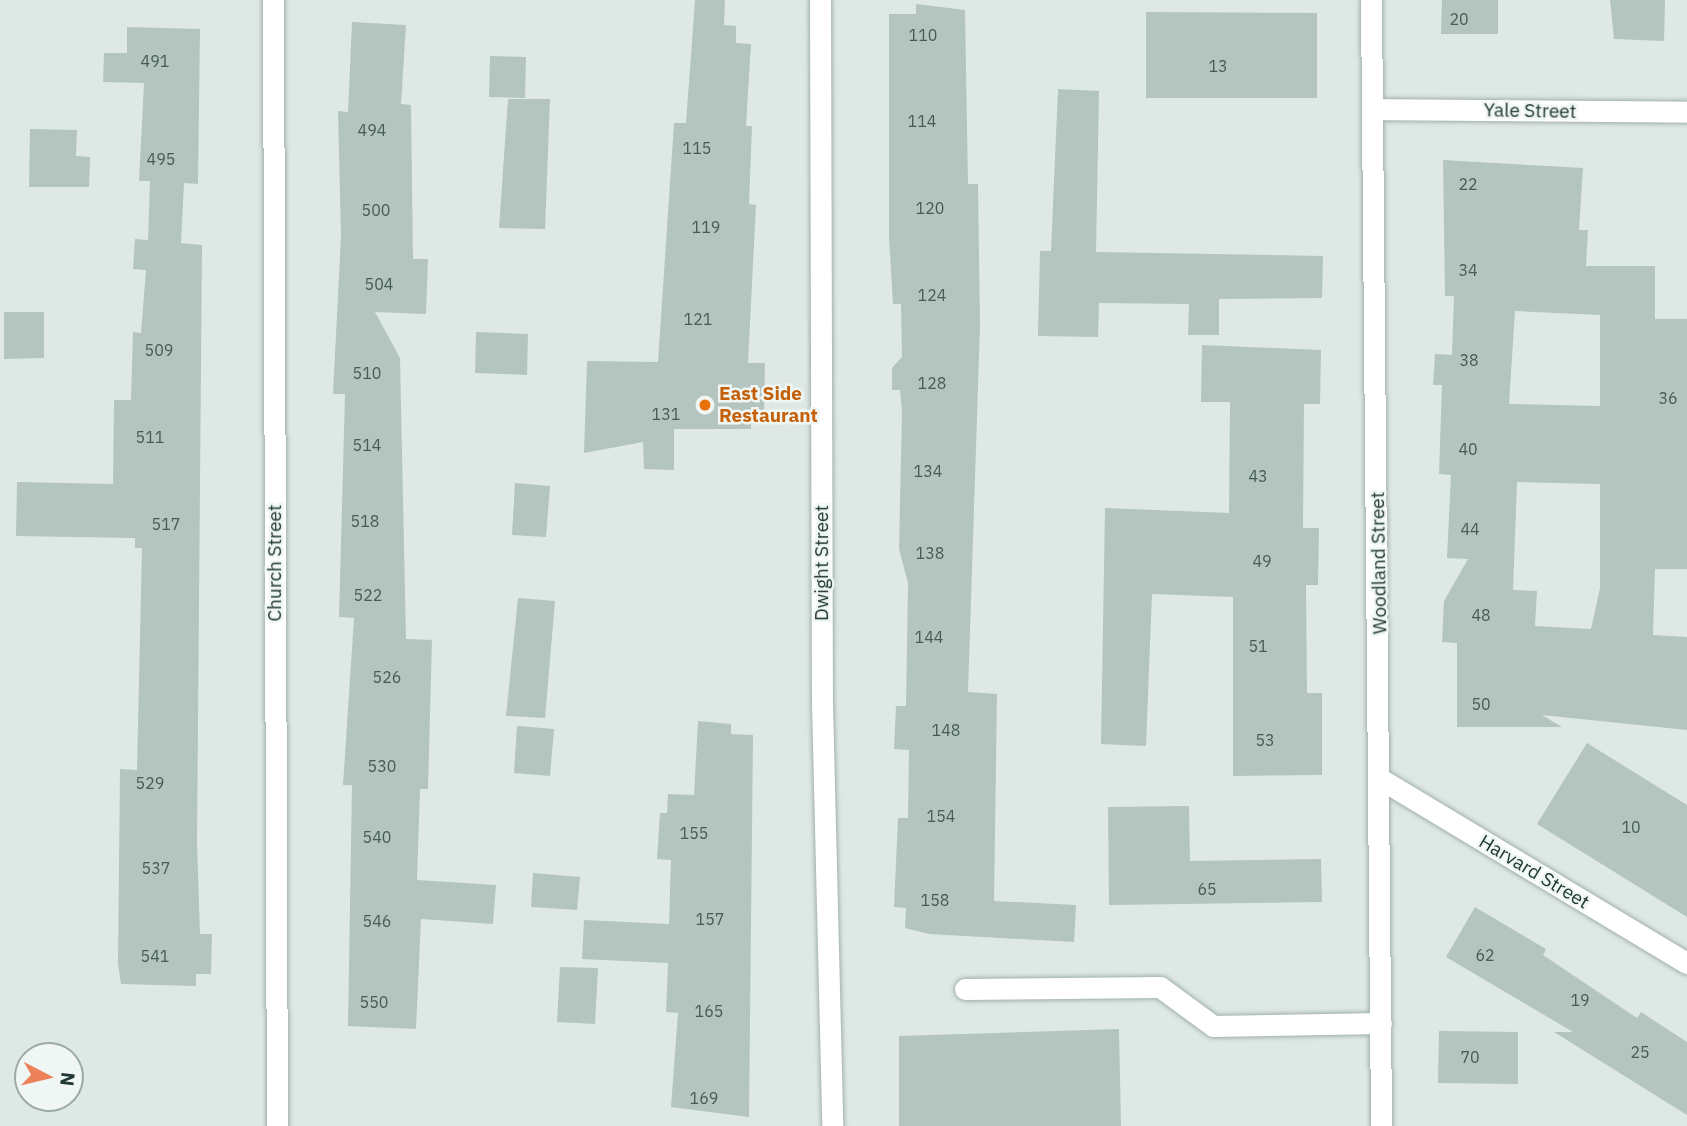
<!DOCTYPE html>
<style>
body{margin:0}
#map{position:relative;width:1687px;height:1126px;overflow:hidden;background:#dee9e5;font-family:"IBM Plex Sans",sans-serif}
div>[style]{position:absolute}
.building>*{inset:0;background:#b4c4be}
.roads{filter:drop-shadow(0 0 2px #a1b0ac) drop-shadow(0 0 2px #a1b0ac)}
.minor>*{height:21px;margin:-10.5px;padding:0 10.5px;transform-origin:10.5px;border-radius:10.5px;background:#fff}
.dots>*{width:19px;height:19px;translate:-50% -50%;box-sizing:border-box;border:4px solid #eff6f3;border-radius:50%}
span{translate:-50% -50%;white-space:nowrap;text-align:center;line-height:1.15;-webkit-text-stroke:5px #eff6f3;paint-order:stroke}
.number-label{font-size:16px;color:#455b56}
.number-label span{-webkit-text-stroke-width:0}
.street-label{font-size:19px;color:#203833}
.food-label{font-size:19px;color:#c56008;font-weight:700}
.left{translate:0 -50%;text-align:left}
.north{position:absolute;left:14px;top:1042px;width:70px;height:70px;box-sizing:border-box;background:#eff6f3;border:2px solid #9caaa6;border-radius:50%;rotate:97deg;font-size:19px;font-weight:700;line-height:28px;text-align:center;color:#203833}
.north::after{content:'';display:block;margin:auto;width:24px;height:32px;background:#ed8159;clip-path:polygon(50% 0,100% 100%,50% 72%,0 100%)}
</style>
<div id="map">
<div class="building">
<i style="clip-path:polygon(695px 0,725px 0,724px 25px,736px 26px,736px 43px,751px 44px,746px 126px,752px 126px,749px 204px,756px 205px,748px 363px,765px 363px,764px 415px,751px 415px,751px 429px,674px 429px,674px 470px,644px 469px,643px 442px,584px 453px,587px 361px,658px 362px,674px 123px,686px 123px)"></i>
<i style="clip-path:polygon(1442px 0,1498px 0,1498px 34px,1441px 34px)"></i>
<i style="clip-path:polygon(1610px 0,1665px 0,1664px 41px,1614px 39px)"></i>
<i style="clip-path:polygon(916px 4px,965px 10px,968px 184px,978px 184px,980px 325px,968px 692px,997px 694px,994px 901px,1076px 905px,1074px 942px,929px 934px,905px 928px,906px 908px,894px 907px,898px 818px,908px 818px,909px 750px,894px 749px,896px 706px,906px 706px,908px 583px,899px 549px,902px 413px,900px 390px,892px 390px,892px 368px,902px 357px,901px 304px,893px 304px,889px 237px,889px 14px,916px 14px)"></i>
<i style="clip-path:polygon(1146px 12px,1317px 13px,1317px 98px,1146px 98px)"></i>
<i style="clip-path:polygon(352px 22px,406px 25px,401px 104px,411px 105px,413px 259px,428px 259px,426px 314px,375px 312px,400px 358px,406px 639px,432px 640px,428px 789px,420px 789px,417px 880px,496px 885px,493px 924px,421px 919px,416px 1029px,348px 1026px,352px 785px,343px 785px,354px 618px,339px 617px,345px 394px,333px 394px,341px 236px,338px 111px,348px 112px)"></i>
<i style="clip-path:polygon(127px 27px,200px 29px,198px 184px,184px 183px,181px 243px,202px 245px,197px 843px,200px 934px,212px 934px,211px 974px,196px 974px,196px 986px,121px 984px,118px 963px,120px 769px,137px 770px,142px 548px,135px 548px,135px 538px,16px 536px,17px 482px,113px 484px,114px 400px,131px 400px,133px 332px,141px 333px,146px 270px,133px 269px,135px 239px,148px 240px,150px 181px,139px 181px,144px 83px,103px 82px,104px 53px,127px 53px)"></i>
<i style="clip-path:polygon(490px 56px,526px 57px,525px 98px,489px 97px)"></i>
<i style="clip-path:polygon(1058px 89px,1099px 91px,1096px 252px,1323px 256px,1322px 298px,1219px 299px,1219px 335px,1188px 335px,1189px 304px,1099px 303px,1098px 337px,1038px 336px,1040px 251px,1051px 251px)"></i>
<i style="clip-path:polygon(508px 99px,550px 99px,545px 229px,499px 228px)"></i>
<i style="clip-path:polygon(30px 129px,77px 130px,76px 156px,90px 157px,89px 187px,29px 187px)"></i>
<i style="clip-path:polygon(evenodd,1443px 160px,1583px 168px,1579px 230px,1588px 230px,1586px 266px,1655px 266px,1655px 319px,1687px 319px,1687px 569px,1655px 569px,1653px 635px,1687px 637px,1687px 730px,1542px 715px,1562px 727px,1457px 727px,1457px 643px,1442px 642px,1444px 601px,1468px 559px,1447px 558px,1451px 475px,1439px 474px,1442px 385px,1433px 385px,1435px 354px,1452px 355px,1454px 296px,1445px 296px,1443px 160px,1515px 311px,1600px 315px,1600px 406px,1509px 404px,1515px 311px,1443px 160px,1517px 482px,1600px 484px,1600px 588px,1591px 629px,1535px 626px,1537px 591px,1513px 590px,1517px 482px)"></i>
<i style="clip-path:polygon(4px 312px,44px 312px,44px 358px,4px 359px)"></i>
<i style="clip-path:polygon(476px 332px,528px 334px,527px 375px,475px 373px)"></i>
<i style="clip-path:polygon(1202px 345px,1321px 350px,1320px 404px,1304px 404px,1303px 528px,1319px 528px,1318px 585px,1306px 585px,1307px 693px,1322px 693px,1322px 775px,1233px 776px,1233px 597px,1152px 594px,1146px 746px,1101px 744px,1105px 508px,1229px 513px,1230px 402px,1201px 402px)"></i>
<i style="clip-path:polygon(515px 483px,550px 486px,546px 537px,512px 535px)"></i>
<i style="clip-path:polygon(518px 598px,555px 601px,545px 718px,506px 716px)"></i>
<i style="clip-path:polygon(698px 721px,731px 724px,731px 734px,753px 735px,749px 1117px,671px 1107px,678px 1013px,666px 1012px,668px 963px,582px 959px,584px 920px,669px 924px,671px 860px,657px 859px,660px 813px,667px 813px,668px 794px,694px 795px)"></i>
<i style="clip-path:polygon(517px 726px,554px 729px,550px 776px,514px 773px)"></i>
<i style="clip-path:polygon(1587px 743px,1687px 805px,1687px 917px,1537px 824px)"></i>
<i style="clip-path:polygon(1189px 806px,1190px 861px,1321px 859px,1322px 902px,1109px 905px,1108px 807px)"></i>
<i style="clip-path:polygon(533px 873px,580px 877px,577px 910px,531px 907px)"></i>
<i style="clip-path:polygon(1475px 907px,1546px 949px,1543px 955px,1637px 1018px,1641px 1012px,1687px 1042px,1687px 1115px,1554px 1032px,1573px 1032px,1446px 957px)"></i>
<i style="clip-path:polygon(560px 967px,598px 968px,595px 1024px,557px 1022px)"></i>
<i style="clip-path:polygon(1119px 1029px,1121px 1126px,899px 1126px,899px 1036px)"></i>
<i style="clip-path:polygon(1439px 1031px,1518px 1032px,1518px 1084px,1438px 1083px)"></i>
</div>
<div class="roads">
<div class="minor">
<i style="left:273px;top:0;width:1126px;rotate:89.8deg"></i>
<i style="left:820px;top:0;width:703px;rotate:89.84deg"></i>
<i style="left:822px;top:703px;width:423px;rotate:88.6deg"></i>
<i style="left:1371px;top:0;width:1126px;rotate:89.49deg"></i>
<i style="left:1372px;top:109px;width:315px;rotate:0.5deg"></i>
<i style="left:1382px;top:780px;width:356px;rotate:31deg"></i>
<i style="left:965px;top:989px;width:195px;rotate:-0.6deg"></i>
<i style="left:1160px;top:987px;width:66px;rotate:36.3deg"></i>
<i style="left:1213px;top:1026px;width:168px;rotate:-1deg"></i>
</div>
</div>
<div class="dots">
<i style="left:705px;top:405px;background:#e8710a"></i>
</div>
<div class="number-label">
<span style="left:1459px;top:19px">20</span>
<span style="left:923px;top:35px">110</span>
<span style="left:155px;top:61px">491</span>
<span style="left:1218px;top:66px">13</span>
<span style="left:922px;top:121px">114</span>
<span style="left:372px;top:130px">494</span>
<span style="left:697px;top:148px">115</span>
<span style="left:161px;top:159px">495</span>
<span style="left:1468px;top:184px">22</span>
<span style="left:930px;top:208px">120</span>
<span style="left:376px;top:210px">500</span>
<span style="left:706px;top:227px">119</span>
<span style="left:1468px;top:270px">34</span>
<span style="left:379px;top:284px">504</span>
<span style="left:932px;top:295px">124</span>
<span style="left:698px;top:319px">121</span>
<span style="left:159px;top:350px">509</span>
<span style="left:1469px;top:360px">38</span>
<span style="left:367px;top:373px">510</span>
<span style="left:932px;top:383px">128</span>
<span style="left:1668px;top:398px">36</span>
<span style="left:666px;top:414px">131</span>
<span style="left:150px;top:437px">511</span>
<span style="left:367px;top:445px">514</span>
<span style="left:1468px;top:449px">40</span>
<span style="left:928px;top:471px">134</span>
<span style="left:1258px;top:476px">43</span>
<span style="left:365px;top:521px">518</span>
<span style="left:166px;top:524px">517</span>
<span style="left:1470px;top:529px">44</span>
<span style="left:930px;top:553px">138</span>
<span style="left:1262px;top:561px">49</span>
<span style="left:368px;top:595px">522</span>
<span style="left:1481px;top:615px">48</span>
<span style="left:929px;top:637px">144</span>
<span style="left:1258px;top:646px">51</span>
<span style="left:387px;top:677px">526</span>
<span style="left:1481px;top:704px">50</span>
<span style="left:946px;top:730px">148</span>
<span style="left:1265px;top:740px">53</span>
<span style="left:382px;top:766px">530</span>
<span style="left:150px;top:783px">529</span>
<span style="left:941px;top:816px">154</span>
<span style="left:1631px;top:827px">10</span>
<span style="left:694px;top:833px">155</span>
<span style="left:377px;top:837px">540</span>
<span style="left:156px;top:868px">537</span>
<span style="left:1207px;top:889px">65</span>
<span style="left:935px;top:900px">158</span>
<span style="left:710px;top:919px">157</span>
<span style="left:377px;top:921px">546</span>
<span style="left:1485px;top:955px">62</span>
<span style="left:155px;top:956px">541</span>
<span style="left:1580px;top:1000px">19</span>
<span style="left:374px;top:1002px">550</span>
<span style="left:709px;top:1011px">165</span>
<span style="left:1640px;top:1052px">25</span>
<span style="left:1470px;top:1057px">70</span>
<span style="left:704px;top:1098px">169</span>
</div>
<div class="street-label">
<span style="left:1530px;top:111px;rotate:1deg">Yale Street</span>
<span style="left:275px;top:563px;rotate:-90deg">Church Street</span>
<span style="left:822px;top:563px;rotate:-90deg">Dwight Street</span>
<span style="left:1379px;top:563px;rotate:-91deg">Woodland Street</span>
<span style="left:1534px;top:872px;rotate:31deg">Harvard Street</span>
</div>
<div class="food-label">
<span class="left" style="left:719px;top:405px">East Side<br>Restaurant</span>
</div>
<div class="north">N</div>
</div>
